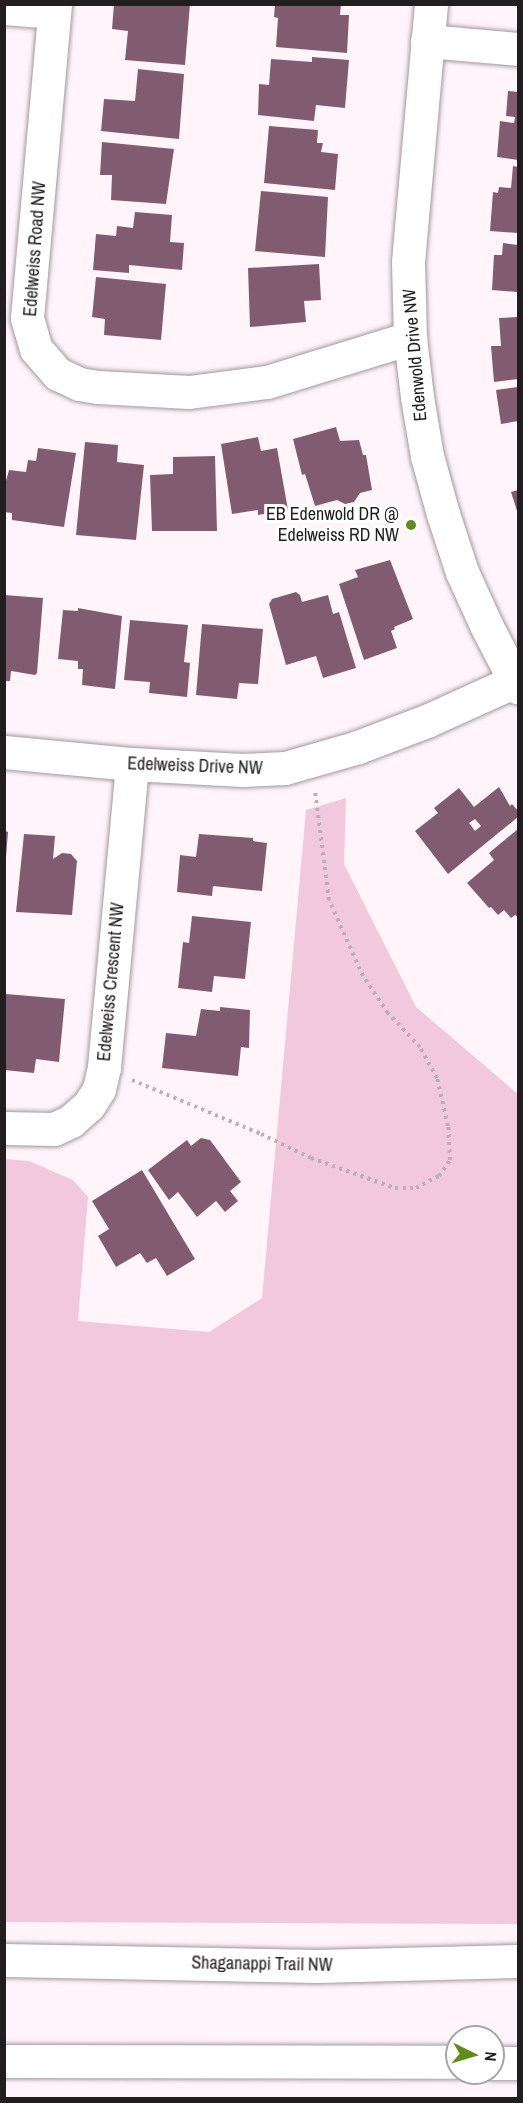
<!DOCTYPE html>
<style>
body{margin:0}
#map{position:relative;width:523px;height:2103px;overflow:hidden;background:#fef4f9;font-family:"Archivo Narrow",sans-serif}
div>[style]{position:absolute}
.green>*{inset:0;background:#f2c8dd}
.building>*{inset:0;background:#815c70}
.path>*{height:4px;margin-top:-2px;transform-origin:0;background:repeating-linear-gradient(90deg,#b8b0b4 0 3px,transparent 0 7.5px)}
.roads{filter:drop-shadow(0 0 2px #a3989d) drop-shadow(0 0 2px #a3989d)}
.minor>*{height:33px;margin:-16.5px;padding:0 16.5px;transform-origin:16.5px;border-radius:16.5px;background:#fff}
.major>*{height:33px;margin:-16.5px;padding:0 16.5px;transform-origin:16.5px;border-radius:16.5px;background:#fff}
.dots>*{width:16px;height:16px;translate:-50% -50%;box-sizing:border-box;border:3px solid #fff;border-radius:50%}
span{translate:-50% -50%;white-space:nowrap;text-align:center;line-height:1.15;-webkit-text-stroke:6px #fff;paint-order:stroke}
.street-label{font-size:18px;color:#221e20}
.poi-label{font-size:18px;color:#221e20}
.right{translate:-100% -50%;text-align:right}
.frame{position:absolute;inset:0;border:6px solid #221e20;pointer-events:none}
.north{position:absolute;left:445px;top:2025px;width:60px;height:60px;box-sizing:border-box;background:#fff;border:2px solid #a7a5a6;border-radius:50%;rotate:95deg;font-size:16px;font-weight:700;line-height:24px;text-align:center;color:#221e20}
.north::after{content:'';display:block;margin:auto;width:21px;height:27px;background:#618c1b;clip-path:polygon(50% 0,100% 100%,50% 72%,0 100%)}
</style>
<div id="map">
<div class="green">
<i style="clip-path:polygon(346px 798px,344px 864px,416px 1007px,518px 1094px,518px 1924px,5px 1922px,5px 1159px,29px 1161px,73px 1180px,88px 1197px,78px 1321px,209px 1332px,262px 1298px,306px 810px)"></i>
</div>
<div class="building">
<i style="clip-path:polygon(114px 4px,190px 4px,185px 65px,125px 60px,128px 31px,112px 29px)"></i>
<i style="clip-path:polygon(275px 4px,341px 4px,340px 15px,349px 15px,347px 53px,276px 47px,278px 18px,274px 17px)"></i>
<i style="clip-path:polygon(312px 57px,349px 60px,345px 108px,316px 105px,314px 121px,258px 115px,259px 84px,269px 85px,271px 59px,312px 62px)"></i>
<i style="clip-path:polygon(138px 69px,184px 74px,179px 139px,101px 131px,104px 99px,135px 101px)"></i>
<i style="clip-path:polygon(508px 91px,518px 92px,518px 160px,497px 157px,500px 121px,514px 123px,515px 117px,506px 116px)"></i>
<i style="clip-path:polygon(269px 126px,318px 130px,317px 143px,323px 143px,321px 152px,338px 154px,335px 190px,264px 183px)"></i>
<i style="clip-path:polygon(102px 142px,174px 149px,166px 204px,111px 200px,112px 175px,100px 175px)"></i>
<i style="clip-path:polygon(513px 166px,518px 167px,518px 233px,490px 231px,493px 192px,498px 193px,499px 187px,511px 188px)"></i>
<i style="clip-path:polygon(261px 191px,328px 197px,325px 257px,255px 251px)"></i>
<i style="clip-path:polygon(135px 212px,172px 215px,170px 242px,184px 243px,182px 270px,129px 265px,129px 273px,93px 270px,96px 234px,116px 236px,117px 226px,133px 228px)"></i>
<i style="clip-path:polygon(503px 243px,518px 245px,518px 292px,492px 290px,494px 255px,502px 255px)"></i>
<i style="clip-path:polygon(319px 264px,321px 300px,304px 301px,306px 322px,250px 327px,248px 268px)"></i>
<i style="clip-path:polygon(96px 277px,166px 284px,161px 340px,104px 335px,105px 319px,92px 317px)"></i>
<i style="clip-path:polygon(518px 317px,518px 379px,494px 382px,491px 346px,501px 346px,499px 318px)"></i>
<i style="clip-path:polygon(518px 387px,518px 421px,501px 424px,496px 390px)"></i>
<i style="clip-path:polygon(336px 427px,340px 441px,359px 440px,363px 455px,366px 455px,372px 490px,360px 493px,354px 502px,345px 504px,337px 500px,315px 506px,305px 474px,302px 475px,293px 439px)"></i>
<i style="clip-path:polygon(258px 437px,261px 451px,277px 448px,288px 510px,258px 515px,258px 510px,232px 514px,221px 444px)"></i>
<i style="clip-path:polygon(85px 442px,118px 445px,117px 462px,144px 465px,136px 540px,76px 535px)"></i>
<i style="clip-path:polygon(38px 448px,76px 453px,64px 527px,12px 520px,12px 513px,4px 512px,4px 488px,9px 470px,26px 472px,28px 460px,36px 461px)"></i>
<i style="clip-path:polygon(215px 456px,217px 531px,152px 531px,150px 475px,173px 474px,173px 457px)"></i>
<i style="clip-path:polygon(518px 490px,518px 514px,511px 492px)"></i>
<i style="clip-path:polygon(390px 560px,413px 619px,394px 627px,395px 629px,391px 631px,397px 648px,364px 660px,339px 584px,358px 577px,355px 570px)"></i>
<i style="clip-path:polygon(296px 592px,300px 595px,302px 602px,328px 595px,333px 614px,339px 612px,356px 668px,323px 678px,316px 656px,286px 665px,269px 604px,272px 599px)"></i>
<i style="clip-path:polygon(4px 595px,43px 598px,37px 673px,35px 675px,11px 671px,10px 681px,4px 681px)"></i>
<i style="clip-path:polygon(78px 608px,122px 616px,115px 689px,82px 685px,83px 669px,78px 669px,78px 661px,58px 659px,63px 610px,78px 611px)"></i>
<i style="clip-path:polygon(130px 620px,188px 625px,184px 662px,190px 663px,187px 697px,149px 693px,150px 682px,124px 680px)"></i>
<i style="clip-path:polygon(202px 624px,263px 629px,258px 684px,239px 683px,237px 699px,196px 695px)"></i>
<i style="clip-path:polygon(evenodd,499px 787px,510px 806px,512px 804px,518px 811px,518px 817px,448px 874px,415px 831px,438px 813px,434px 808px,459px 788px,474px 807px,499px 787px,475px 819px,481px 826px,475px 831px,469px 823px,475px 819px)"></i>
<i style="clip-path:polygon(518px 829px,518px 917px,515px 915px,511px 918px,504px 910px,498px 915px,491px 907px,489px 908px,467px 883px,494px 860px,489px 853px)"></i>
<i style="clip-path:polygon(5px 831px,8px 832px,6px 857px,5px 857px)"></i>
<i style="clip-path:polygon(24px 834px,55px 836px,53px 859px,62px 853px,71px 854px,77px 861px,72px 915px,16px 912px)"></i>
<i style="clip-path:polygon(199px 834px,253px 838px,253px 841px,267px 843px,262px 891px,213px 886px,212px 896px,177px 892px,180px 855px,196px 857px)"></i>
<i style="clip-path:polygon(192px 916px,251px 922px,245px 979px,214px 976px,212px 992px,178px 988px,183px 942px,189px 943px)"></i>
<i style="clip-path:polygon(6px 994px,65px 999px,59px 1062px,36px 1059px,34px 1073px,4px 1070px)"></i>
<i style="clip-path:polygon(220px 1007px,250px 1010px,249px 1048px,241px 1047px,238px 1076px,162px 1068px,166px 1033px,196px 1036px,201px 1009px,220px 1011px)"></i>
<i style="clip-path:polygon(201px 1138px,210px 1140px,241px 1182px,230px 1191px,238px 1201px,225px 1212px,216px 1201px,197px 1217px,178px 1192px,169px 1200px,148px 1170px,187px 1140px,191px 1146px)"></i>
<i style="clip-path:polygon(142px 1170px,195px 1259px,167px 1276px,156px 1258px,147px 1263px,140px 1253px,116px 1267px,98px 1236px,109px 1229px,92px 1201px)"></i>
</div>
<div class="path">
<i style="left:132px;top:1080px;width:140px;rotate:22.7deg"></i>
<i style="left:261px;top:1134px;width:55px;rotate:25.6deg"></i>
<i style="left:311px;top:1158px;width:89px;rotate:19.7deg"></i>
<i style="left:395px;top:1188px;width:21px"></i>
<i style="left:416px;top:1188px;width:26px;rotate:-28deg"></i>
<i style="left:439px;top:1176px;width:19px;rotate:-55deg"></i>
<i style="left:450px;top:1160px;width:34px;rotate:-93deg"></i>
<i style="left:448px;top:1126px;width:49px;rotate:-102.9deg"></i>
<i style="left:437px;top:1078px;width:35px;rotate:-119deg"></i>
<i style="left:420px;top:1047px;width:47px;rotate:-133.3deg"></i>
<i style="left:388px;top:1013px;width:45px;rotate:-124deg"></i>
<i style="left:363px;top:976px;width:83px;rotate:-114.1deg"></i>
<i style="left:329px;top:900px;width:110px;rotate:-97.3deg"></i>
</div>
<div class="roads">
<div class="minor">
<i style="left:55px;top:4px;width:315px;rotate:95.1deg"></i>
<i style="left:27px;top:318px;width:32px;rotate:74deg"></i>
<i style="left:36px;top:349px;width:33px;rotate:49deg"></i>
<i style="left:58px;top:374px;width:23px;rotate:25deg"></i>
<i style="left:79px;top:384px;width:19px;rotate:9deg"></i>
<i style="left:98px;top:387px;width:91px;rotate:3.1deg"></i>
<i style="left:189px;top:392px;width:79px;rotate:-7.3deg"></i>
<i style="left:267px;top:382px;width:150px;rotate:-17.1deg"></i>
<i style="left:431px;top:4px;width:259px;rotate:95.1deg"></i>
<i style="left:408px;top:262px;width:76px;rotate:88.5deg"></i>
<i style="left:410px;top:338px;width:59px;rotate:83.2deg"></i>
<i style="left:417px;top:397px;width:60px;rotate:80.4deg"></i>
<i style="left:427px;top:456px;width:60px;rotate:74.6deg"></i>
<i style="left:443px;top:514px;width:61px;rotate:71.9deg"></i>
<i style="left:462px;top:572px;width:60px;rotate:65.6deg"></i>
<i style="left:487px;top:627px;width:68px;rotate:62.7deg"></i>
<i style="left:4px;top:8px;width:50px;rotate:4.6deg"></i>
<i style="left:427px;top:41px;width:91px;rotate:5deg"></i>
<i style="left:4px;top:752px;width:129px;rotate:5.4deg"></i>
<i style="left:132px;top:764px;width:110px;rotate:3.1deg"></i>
<i style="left:242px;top:770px;width:43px;rotate:-2.7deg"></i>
<i style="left:285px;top:768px;width:76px;rotate:-16deg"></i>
<i style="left:358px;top:747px;width:76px;rotate:-20.8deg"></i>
<i style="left:429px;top:720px;width:94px;rotate:-24.4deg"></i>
<i style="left:4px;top:1128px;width:50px;rotate:1.1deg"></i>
<i style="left:54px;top:1129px;width:19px;rotate:-25deg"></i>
<i style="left:71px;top:1121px;width:24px;rotate:-42deg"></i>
<i style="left:89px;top:1105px;width:19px;rotate:-58deg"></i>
<i style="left:99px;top:1089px;width:23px;rotate:-77deg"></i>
<i style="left:104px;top:1067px;width:304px;rotate:-84.7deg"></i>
</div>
<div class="major">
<i style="left:4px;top:1960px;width:313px;rotate:1.1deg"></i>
<i style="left:317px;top:1966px;width:201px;rotate:-1.4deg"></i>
<i style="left:4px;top:2061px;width:453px;rotate:0.1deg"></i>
<i style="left:493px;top:2063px;width:25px"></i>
</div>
</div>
<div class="dots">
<i style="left:411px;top:525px;background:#618c1b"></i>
</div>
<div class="street-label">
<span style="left:35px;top:249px;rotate:-86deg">Edelweiss Road NW</span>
<span style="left:415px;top:355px;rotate:-95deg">Edenwold Drive NW</span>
<span style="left:195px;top:766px;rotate:2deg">Edelweiss Drive NW</span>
<span style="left:111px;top:982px;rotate:-85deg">Edelweiss Crescent NW</span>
<span style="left:262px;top:1964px;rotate:1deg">Shaganappi Trail NW</span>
</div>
<div class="poi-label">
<span class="right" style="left:399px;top:525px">EB Edenwold DR @<br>Edelweiss RD NW</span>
</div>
<div class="frame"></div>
<div class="north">N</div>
</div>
